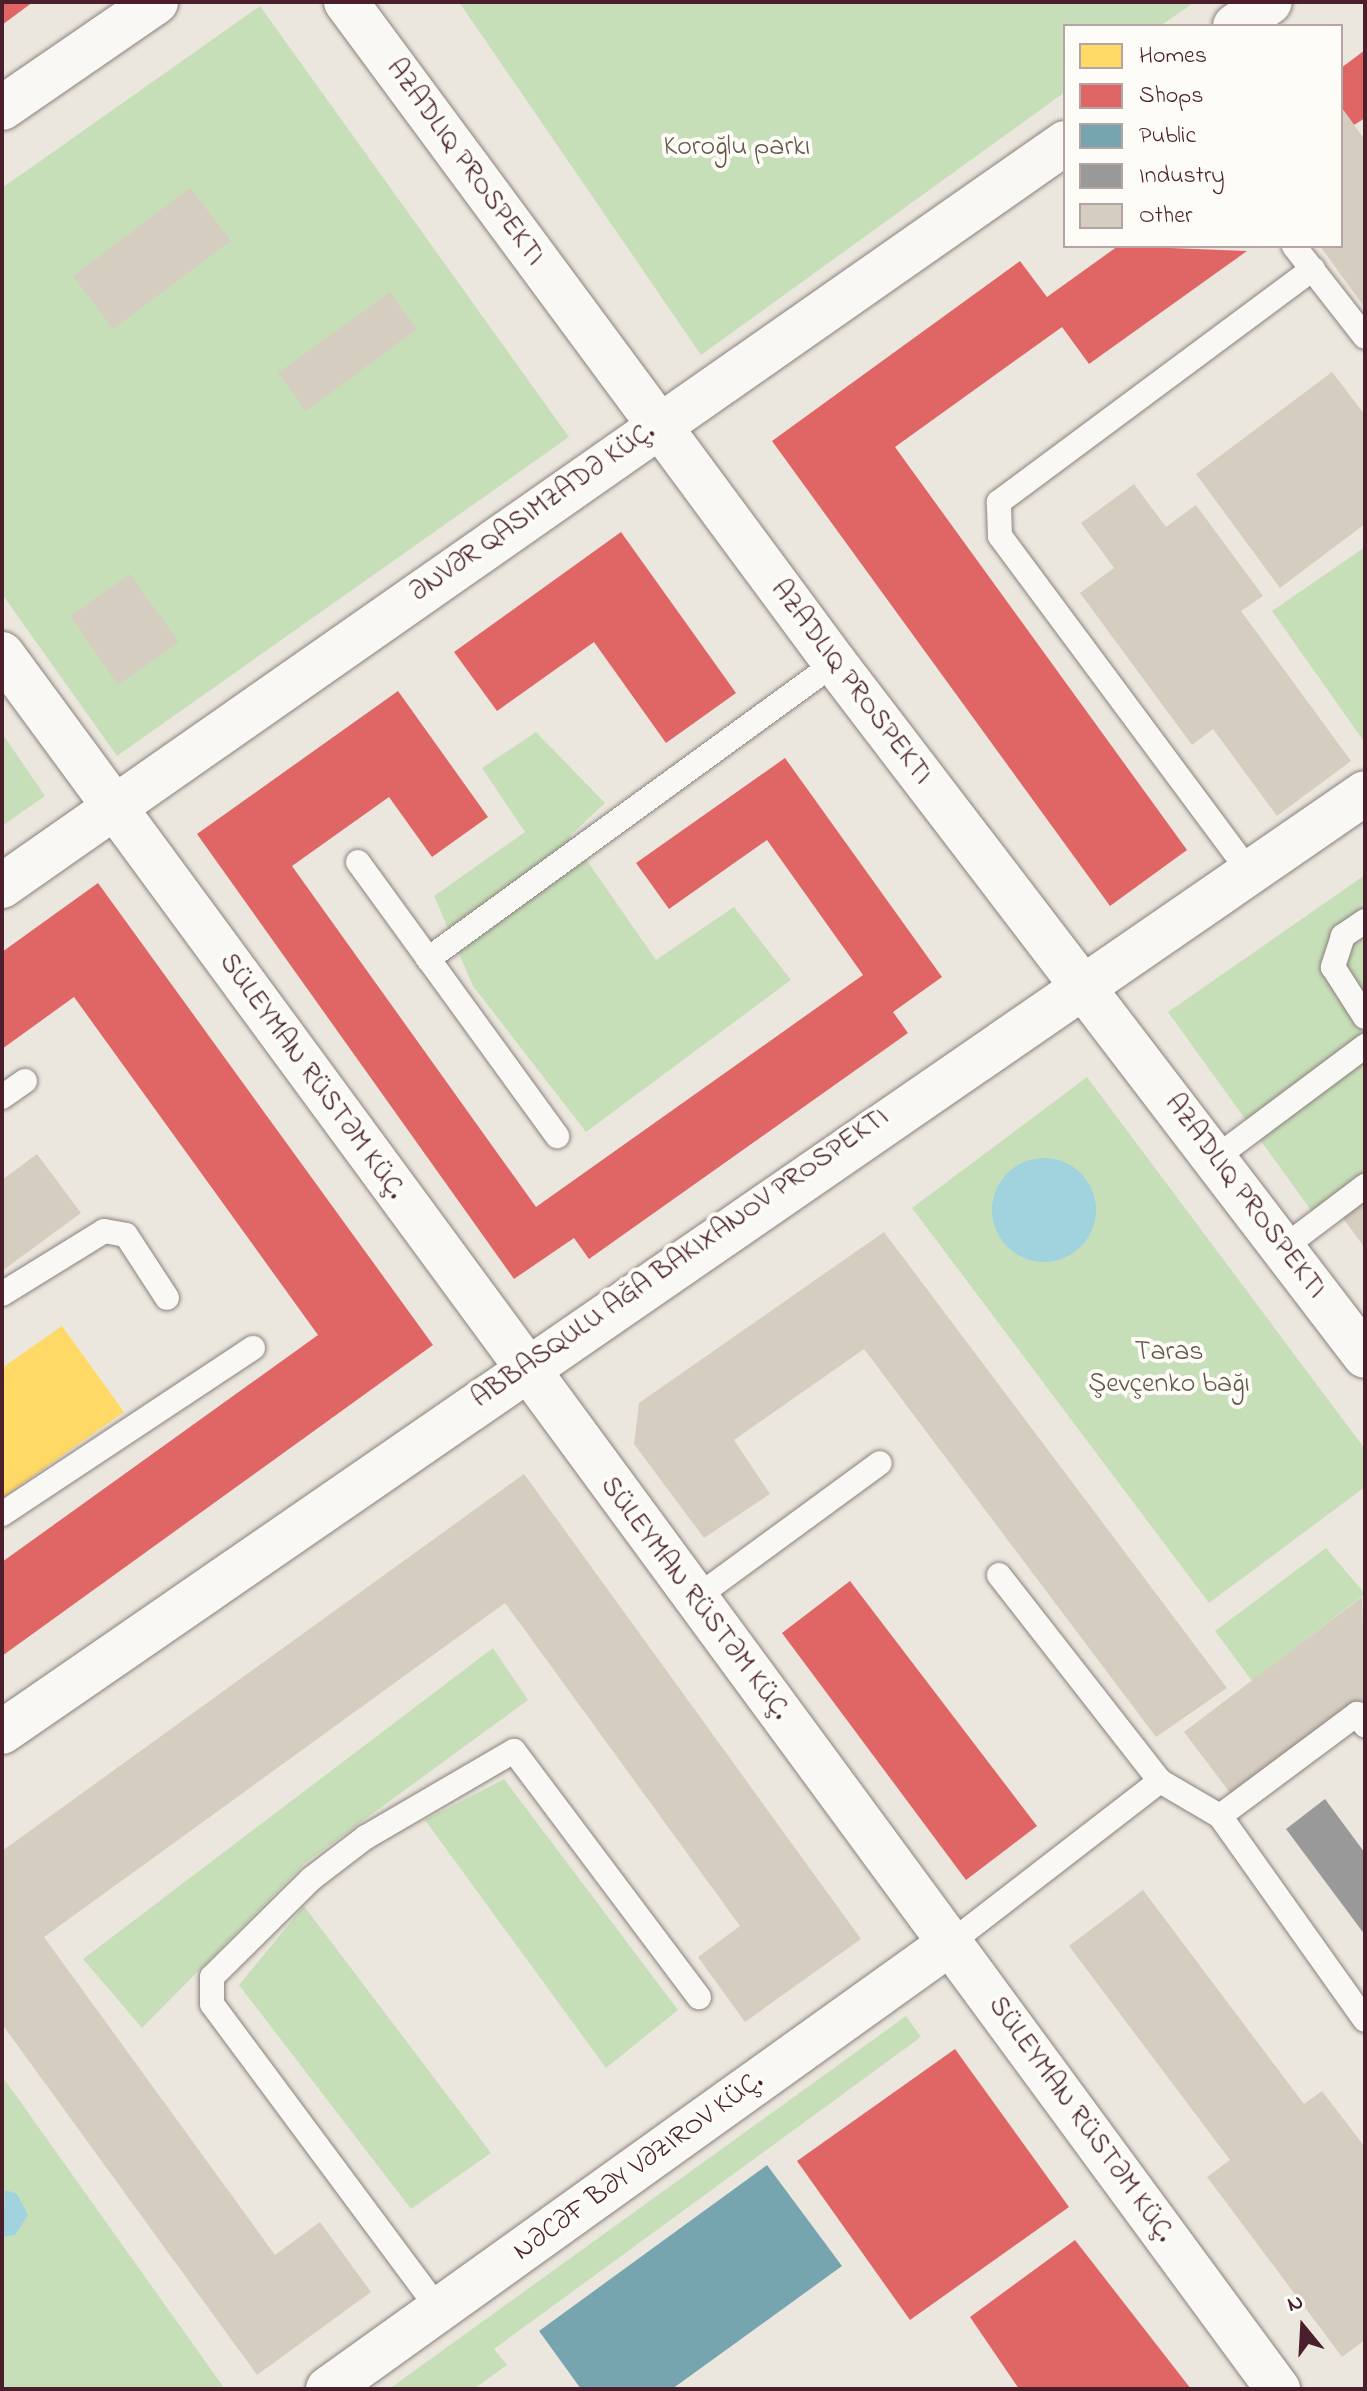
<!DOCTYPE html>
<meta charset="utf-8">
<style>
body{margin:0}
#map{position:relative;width:1367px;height:2391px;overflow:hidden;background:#ece7de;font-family:"Indie Flower",sans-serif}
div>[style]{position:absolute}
.green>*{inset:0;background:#c7dfb9}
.water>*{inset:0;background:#a0d3de}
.round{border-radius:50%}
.homes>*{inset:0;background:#ffd966}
.shops>*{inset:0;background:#e06666}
.public>*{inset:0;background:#76a5af}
.industry>*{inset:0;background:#999}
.building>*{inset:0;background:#d5cdc0}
.roads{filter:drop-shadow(0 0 2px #8b817f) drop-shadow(0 0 2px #8b817f)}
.lane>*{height:24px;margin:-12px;padding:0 12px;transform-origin:12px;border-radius:12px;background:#f9f8f5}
.street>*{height:44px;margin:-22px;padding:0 22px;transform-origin:22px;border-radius:22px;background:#f9f8f5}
.secondary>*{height:44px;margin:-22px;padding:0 22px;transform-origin:22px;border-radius:22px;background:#f9f8f5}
.primary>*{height:44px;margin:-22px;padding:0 22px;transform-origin:22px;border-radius:22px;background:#f9f8f5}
span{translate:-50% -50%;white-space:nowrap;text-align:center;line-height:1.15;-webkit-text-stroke:8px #fdfcf7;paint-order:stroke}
.park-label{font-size:28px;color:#66574c}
.street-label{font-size:28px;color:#4a1f2b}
.frame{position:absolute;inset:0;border:4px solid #4a1f2b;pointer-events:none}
.legend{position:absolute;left:1063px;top:24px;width:280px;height:224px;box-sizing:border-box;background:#fdfcf7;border:2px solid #b5a4a5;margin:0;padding:10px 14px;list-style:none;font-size:24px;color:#4a1f2b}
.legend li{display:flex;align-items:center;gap:16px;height:40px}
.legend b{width:40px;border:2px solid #b5a4a5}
.north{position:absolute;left:1263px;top:2287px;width:80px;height:80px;-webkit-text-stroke:6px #fdfcf7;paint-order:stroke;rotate:342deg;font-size:22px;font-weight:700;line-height:32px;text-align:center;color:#4a1f2b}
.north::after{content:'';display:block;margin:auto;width:28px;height:36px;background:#4a1f2b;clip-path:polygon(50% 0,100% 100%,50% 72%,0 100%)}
</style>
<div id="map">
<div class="green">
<i style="clip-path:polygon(459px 2px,1195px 2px,1160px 26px,1065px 26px,1065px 92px,701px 355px)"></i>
<i style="clip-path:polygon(260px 6px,569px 437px,117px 756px,2px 594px,2px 188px)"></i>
<i style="clip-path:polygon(1365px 547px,1365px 743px,1272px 611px)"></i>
<i style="clip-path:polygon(536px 732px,605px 803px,570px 836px,656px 960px,734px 907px,791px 980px,586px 1132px,473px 986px,434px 896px,525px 832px,482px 768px)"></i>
<i style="clip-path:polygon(2px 733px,45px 796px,2px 826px)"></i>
<i style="clip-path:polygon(1365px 875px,1365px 922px,1355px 929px,1365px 944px,1365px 1174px,1313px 1213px,1168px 1012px)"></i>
<i style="clip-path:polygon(1087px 1077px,1365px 1449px,1365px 1487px,1209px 1603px,912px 1208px)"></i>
<i style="clip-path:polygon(1326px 1548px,1365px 1594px,1252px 1681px,1215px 1631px)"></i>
<i style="clip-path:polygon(493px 1648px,528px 1700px,305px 1863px,142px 2028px,83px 1959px)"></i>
<i style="clip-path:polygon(504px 1779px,678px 2010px,606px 2068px,425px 1820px)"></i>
<i style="clip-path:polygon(304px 1906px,491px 2153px,411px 2209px,239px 1985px)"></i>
<i style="clip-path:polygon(906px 2016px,921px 2037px,494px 2349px,507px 2365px,474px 2389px,389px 2389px)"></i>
<i style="clip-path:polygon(2px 2076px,225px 2389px,2px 2389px)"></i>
</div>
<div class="water">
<i class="round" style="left:992px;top:1158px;width:104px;height:104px"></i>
<i style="clip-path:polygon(5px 2190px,17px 2194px,28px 2215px,15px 2235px,3px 2237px)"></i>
</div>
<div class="homes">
<i style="clip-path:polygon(62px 1326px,124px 1412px,2px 1498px,2px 1368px)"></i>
</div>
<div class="shops">
<i style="clip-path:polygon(2px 2px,33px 2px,2px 25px)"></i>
<i style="clip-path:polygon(1365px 50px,1365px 118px,1354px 125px,1341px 107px,1341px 68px)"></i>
<i style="clip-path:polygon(1118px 246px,1247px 251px,1089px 364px,1062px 327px,895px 447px,1187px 850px,1110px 906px,772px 441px,1020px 261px,1047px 297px)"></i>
<i style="clip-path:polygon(621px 532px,736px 693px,666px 743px,594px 642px,497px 711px,454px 652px)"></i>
<i style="clip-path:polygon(398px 691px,488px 817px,432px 857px,389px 797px,292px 866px,536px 1207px,863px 975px,767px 840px,669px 909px,636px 863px,785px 758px,942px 977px,893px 1012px,908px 1033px,589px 1259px,574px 1238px,514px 1279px,197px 834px)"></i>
<i style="clip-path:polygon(98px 883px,433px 1345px,2px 1656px,2px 1562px,318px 1335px,74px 997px,2px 1049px,2px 952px)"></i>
<i style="clip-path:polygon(850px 1581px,1037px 1826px,966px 1880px,782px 1633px)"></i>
<i style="clip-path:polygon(955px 2049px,1069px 2207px,910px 2320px,797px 2161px)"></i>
<i style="clip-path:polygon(1075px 2240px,1191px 2389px,1019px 2389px,970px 2317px)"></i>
</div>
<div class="public">
<i style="clip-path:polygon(767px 2165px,842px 2266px,672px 2389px,581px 2389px,539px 2331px)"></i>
</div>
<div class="industry">
<i style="clip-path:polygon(1325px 1799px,1365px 1853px,1365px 1935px,1286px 1829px)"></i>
</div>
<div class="building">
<i style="clip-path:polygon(1341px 107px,1365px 140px,1365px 308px,1320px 246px,1341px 246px)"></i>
<i style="clip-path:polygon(190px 188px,231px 241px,113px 329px,73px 276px)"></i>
<i style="clip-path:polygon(390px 292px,417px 329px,306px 411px,278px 373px)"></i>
<i style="clip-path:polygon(1332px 372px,1365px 415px,1365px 524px,1280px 588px,1196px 474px)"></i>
<i style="clip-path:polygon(1134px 484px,1166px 527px,1196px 505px,1263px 596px,1241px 611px,1351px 761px,1277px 816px,1213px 729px,1192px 745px,1080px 593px,1114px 568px,1081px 523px)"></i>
<i style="clip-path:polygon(130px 574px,179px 642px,118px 685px,70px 616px)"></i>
<i style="clip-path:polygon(37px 1154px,81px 1213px,2px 1271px,2px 1180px)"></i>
<i style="clip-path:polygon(1365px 1193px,1365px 1248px,1339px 1213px)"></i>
<i style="clip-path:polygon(884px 1232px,1227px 1688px,1156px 1737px,864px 1349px,734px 1440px,770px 1494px,704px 1538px,634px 1444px,639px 1403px)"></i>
<i style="clip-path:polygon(524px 1474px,861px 1939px,745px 2022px,698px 1957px,740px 1926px,505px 1603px,44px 1937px,275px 2255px,320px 2222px,371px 2292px,257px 2375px,2px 2024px,2px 1851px)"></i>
<i style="clip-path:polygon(1362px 1597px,1365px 1699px,1234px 1798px,1184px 1732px)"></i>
<i style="clip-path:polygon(1143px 1890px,1304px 2104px,1322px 2091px,1365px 2147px,1365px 2340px,1342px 2357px,1207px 2177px,1230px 2160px,1069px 1946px)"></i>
</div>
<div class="roads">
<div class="lane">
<i style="left:1294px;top:246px;width:115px;rotate:52deg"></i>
<i style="left:358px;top:862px;width:339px;rotate:54deg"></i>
<i style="left:1248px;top:870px;width:416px;rotate:-126.6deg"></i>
<i style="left:1000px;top:536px;width:34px;rotate:-92deg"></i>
<i style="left:999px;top:502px;width:391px;rotate:-36.6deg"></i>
<i style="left:1365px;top:921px;width:27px;rotate:146deg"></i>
<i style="left:1343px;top:936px;width:33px;rotate:108deg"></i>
<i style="left:1333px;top:967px;width:59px;rotate:57.4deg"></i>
<i style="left:428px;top:959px;width:503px;rotate:-36.03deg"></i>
<i style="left:2px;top:1097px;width:28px;rotate:-35deg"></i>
<i style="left:1214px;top:1159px;width:189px;rotate:-36.8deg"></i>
<i style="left:1283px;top:1248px;width:103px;rotate:-37.1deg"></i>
<i style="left:2px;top:1294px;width:120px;rotate:-31.7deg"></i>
<i style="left:104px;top:1231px;width:22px;rotate:10deg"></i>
<i style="left:126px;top:1235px;width:75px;rotate:56.9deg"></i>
<i style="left:2px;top:1514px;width:301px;rotate:-33.5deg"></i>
<i style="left:999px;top:1575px;width:261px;rotate:52deg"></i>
<i style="left:1160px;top:1781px;width:69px;rotate:30.3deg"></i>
<i style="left:1220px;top:1816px;width:250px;rotate:54.6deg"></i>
<i style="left:694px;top:1599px;width:230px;rotate:-36.2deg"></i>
<i style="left:1220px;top:1816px;width:171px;rotate:-36.7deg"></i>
<i style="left:1357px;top:1714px;width:14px;rotate:54deg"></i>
<i style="left:949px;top:1944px;width:267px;rotate:-37.7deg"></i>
<i style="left:440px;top:2311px;width:382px;rotate:-126.6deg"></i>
<i style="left:212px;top:2004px;width:27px;rotate:-90deg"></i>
<i style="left:212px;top:1977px;width:139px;rotate:-44.7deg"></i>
<i style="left:311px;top:1879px;width:69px;rotate:-37.4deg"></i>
<i style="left:366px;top:1837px;width:171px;rotate:-30.2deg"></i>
<i style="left:514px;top:1751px;width:308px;rotate:53.1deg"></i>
</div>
<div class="street">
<i style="left:2px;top:654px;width:2154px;rotate:53.67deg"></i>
<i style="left:328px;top:2389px;width:764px;rotate:-35.62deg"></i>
</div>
<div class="secondary">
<i style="left:1235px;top:26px;width:42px;rotate:-34.4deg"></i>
<i style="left:2px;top:886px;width:1297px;rotate:-34.95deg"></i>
</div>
<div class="primary">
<i style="left:346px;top:2px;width:822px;rotate:53.51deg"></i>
<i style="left:835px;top:663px;width:872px;rotate:52.59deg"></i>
<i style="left:2px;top:108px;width:187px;rotate:-34.5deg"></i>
<i style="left:2px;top:1732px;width:1655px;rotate:-34.56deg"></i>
</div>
</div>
<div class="park-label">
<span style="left:737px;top:148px">Koroğlu parkı</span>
<span style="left:1169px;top:1369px">Taras<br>Şevçenko bağı</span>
</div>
<div class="street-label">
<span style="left:464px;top:163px;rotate:54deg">AZADLIQ PROSPEKTI</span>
<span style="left:533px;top:513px;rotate:-35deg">ƏNVƏR QASIMZADƏ KÜÇ.</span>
<span style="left:850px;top:683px;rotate:53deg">AZADLIQ PROSPEKTI</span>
<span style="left:311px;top:1077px;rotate:54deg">SÜLEYMAN RÜSTƏM KÜÇ.</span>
<span style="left:1244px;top:1197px;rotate:53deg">AZADLIQ PROSPEKTI</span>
<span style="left:681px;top:1259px;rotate:-35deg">ABBASQULU AĞA BAKIXANOV PROSPEKTI</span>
<span style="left:694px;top:1599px;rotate:53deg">SÜLEYMAN RÜSTƏM KÜÇ.</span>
<span style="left:1080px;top:2120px;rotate:54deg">SÜLEYMAN RÜSTƏM KÜÇ.</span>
<span style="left:639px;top:2167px;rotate:-36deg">NƏCƏF BƏY VƏZIROV KÜÇ.</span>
</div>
<div class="frame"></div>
<ul class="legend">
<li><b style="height:22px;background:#ffd966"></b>Homes</li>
<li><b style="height:22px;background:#e06666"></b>Shops</li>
<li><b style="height:22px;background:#76a5af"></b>Public</li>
<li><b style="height:22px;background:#999"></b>Industry</li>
<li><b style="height:22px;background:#d5cdc0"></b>Other</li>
</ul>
<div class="north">N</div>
</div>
